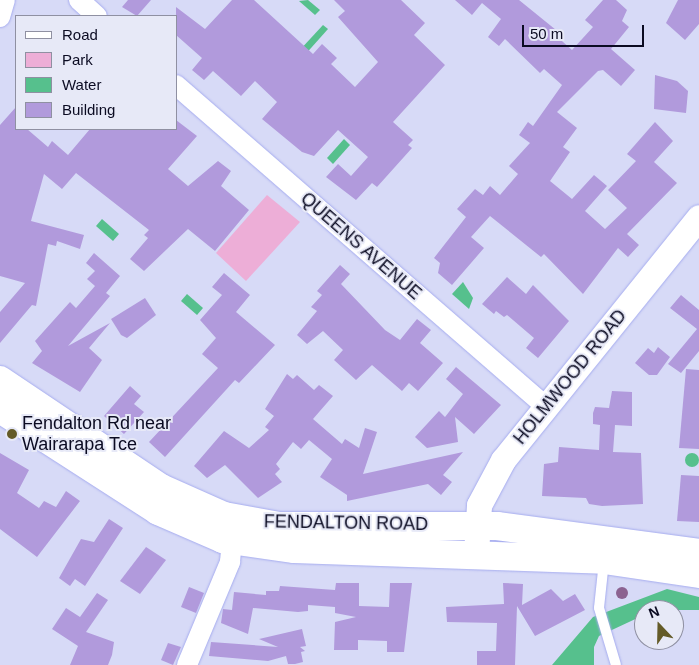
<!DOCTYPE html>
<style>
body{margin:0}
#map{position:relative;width:699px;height:665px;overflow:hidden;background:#d7daf7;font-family:Helvetica,sans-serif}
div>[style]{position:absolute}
.green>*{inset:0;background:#edaed7}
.water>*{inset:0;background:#56c08d}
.round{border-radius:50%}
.building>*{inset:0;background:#b19adc}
.roads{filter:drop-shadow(0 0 1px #a6acef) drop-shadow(0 0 1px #a6acef)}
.service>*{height:10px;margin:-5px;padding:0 5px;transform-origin:5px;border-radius:5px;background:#fff}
.minor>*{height:20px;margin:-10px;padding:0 10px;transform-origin:10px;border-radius:10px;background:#fff}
.tertiary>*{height:25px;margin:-12.5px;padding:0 12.5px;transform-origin:12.5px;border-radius:12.5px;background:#fff}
.primary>*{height:28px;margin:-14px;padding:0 14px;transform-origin:14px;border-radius:14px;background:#fff}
.trees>*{width:12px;height:12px;margin:-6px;border-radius:50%;background:#8c6391}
.dots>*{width:14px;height:14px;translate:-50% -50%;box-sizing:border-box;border:2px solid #e7e9f7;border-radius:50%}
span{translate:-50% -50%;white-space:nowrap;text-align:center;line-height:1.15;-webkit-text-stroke:4px #e7e9f7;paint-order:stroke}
.street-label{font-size:18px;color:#0b0b22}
.poi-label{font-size:18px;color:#0b0b22}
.left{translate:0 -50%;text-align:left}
.legend{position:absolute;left:15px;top:15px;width:162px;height:115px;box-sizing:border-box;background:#e7e9f7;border:1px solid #8f90a2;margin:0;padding:6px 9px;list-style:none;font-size:15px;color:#0b0b22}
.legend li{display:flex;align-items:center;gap:10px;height:25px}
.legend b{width:25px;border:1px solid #8f90a2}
.north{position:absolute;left:634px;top:600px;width:50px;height:50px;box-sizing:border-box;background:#e7e9f7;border:1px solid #8f90a2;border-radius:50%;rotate:339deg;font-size:14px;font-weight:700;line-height:20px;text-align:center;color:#0b0b22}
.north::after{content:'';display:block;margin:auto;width:18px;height:22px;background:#645b28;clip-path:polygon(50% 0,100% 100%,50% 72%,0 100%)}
.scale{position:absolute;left:522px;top:25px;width:122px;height:22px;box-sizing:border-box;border:2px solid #0b0b22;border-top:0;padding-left:6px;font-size:15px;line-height:18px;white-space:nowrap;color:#0b0b22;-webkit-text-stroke:4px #e7e9f7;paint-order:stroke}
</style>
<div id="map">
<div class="green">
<i style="clip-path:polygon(267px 195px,300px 222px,246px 281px,216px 253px)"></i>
</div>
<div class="water">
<i style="clip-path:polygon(308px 0,320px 10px,315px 15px,299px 1px)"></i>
<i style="clip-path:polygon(323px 25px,328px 29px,303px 57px,298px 52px)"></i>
<i style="clip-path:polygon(344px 139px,350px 145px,333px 164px,327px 158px)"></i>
<i style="clip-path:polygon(102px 219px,119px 234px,113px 241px,96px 226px)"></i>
<i style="clip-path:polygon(463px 282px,473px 298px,469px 309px,452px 294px)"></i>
<i style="clip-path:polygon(187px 294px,203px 308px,197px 315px,181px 301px)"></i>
<i class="round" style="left:685px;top:453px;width:14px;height:14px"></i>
<i style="clip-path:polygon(667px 589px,699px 597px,699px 610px,644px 610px,644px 615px,599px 636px,594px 647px,594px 665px,552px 665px,593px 617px)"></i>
</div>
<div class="building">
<i style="clip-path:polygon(128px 0,151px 0,137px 16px,122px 7px)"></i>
<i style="clip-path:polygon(232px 0,254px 0,313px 54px,322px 44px,337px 58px,331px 64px,355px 87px,378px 62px,338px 17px,345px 11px,334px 0,401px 0,425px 23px,414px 35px,445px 65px,393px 122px,413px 140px,408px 145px,412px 148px,377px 187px,372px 183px,356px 200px,326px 177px,338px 164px,351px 176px,368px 157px,338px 130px,314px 156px,302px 152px,262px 119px,277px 102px,255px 81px,241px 96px,213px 71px,204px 80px,192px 70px,202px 58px,176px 35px,176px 7px,205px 29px)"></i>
<i style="clip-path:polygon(455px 0,519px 0,556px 30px,553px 33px,572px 50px,593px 27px,585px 20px,603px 0,616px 0,627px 10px,622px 21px,629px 27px,611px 49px,635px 70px,621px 86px,603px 70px,598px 71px,557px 112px,577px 128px,563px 147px,570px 152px,550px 181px,572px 199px,594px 175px,607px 186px,585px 211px,605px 229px,627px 208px,608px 190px,636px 161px,627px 154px,655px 122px,673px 141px,654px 162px,677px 183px,627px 234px,639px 245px,628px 257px,618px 248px,583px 294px,544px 254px,541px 257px,490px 216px,471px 237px,484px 248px,452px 285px,438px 273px,440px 263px,434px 258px,466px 217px,457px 209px,475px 189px,483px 195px,490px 186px,500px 195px,518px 174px,509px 166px,530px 143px,519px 135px,528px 122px,533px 126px,562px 85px,544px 69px,540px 73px,505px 39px,499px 46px,488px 37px,501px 19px,482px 3px,472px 15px)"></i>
<i style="clip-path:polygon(678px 0,699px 0,699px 24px,685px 40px,666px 23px)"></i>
<i style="clip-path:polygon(655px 75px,677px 81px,688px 91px,686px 113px,654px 109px)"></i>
<i style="clip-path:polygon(16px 107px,16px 129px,27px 129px,48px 147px,52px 141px,68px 155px,90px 129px,176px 129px,176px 120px,197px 136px,168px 169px,188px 186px,218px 161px,231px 171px,221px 186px,249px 210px,215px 251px,188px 229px,144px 271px,130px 259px,148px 238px,144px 235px,149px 230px,76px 173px,62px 189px,44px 174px,31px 221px,84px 235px,80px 249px,57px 241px,56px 246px,48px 244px,36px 306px,32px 305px,0 343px,0 312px,25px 283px,0 276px,0 125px)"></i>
<i style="clip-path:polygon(94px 253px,120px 276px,106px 293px,110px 296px,68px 346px,110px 323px,89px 348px,102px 360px,80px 392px,32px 363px,42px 351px,35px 341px,70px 302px,76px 308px,95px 286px,87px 279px,95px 271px,86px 263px)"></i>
<i style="clip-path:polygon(340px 265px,350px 274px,341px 284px,385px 330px,400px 340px,417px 319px,431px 330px,420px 343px,443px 363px,418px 391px,409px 383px,402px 391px,372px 365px,356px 380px,334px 360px,343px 350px,323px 331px,307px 344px,297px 335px,317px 311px,311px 307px,322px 295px,317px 291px)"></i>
<i style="clip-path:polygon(224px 273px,250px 295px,236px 312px,275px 345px,239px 383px,235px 380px,165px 457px,149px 442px,218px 368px,202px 354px,216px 338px,200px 320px,222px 295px,212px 287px)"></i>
<i style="clip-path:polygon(507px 277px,526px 294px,533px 285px,569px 321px,538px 358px,526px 348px,534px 338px,507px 315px,504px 317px,496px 311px,494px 314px,482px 304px)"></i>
<i style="clip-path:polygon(681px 295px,699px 310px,699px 351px,681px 373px,668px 364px,697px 329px,670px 308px)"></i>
<i style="clip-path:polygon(145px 298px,156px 315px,127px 338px,121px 335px,111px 319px)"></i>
<i style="clip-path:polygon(658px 347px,670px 357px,657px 375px,649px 375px,635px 363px,648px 348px,654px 353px)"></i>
<i style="clip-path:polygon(456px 367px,501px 405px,474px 434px,455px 417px,458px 442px,427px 448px,415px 437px,439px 411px,445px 417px,463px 394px,446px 379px)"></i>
<i style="clip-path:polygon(686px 369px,699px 370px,699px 449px,679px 448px)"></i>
<i style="clip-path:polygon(287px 374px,293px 379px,297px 375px,314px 390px,319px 385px,333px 396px,313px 419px,342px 444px,345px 439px,359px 448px,365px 428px,377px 432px,363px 474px,463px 452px,443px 475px,452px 482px,441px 495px,428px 484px,347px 501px,347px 495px,320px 477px,332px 459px,309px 440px,301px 449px,293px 442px,276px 464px,280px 469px,275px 474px,282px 482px,258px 498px,225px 465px,207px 478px,194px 466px,224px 431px,249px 448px,269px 430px,265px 427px,274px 416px,265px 409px)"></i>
<i style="clip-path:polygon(130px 386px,141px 396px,134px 404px,144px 412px,124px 434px,104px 416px)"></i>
<i style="clip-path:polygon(612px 391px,632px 392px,632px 426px,615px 425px,613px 452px,641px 453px,643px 504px,602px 506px,589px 504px,586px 498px,542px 496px,544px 464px,558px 462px,559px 447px,599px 450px,600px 425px,593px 424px,593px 413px,595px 407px,609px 408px)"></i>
<i style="clip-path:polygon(0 453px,29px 470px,17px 493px,39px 508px,44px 501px,56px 507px,66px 491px,80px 501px,37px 557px,0 529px)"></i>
<i style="clip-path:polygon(681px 475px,699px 476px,699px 522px,677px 521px)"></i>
<i style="clip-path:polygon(109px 519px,123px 528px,85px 586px,75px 579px,70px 586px,59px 578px,81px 539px,94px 542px)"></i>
<i style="clip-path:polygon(146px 547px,166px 560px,140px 594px,120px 581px)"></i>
<i style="clip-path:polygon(336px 583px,359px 583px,359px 606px,389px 607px,390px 583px,412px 583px,404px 652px,387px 652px,387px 641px,358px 640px,358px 650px,334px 650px,335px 622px,356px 617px,335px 613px,335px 607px,308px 605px,308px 611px,298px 612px,253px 608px,248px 634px,221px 623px,223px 609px,232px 610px,234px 592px,266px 595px,266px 591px,279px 591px,280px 586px,335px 590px)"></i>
<i style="clip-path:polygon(503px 583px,523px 584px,522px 605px,551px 589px,563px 601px,575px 594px,585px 610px,535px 636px,517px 606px,515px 665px,477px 665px,477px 651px,496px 651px,497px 623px,447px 622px,446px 607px,504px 604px)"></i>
<i style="clip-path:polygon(189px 587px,204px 593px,196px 613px,181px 607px)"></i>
<i style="clip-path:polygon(97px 593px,108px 600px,86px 632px,114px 642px,112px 655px,108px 665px,70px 665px,78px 646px,52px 629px,66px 608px,80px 617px)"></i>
<i style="clip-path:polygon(302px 629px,306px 646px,300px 647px,305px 651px,301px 652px,303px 662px,295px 664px,288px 664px,286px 656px,268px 661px,209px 656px,211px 642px,278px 647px,259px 639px)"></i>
<i style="clip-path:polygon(168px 643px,181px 647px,173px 665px,161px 660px)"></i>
</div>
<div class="roads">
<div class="service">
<i style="left:604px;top:561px;width:47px;rotate:96.1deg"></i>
<i style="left:599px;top:608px;width:59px;rotate:73.4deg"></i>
</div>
<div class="minor">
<i style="left:79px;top:0;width:24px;rotate:42deg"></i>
<i style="left:0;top:17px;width:18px;rotate:-74deg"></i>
<i style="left:176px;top:85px;width:491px;rotate:41deg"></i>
<i style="left:187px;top:665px;width:112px;rotate:-67.3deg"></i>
<i style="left:230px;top:562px;width:21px;rotate:-85deg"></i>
</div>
<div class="tertiary">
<i style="left:476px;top:553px;width:48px;rotate:-86.4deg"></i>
<i style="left:479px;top:505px;width:51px;rotate:-61.9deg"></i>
<i style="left:503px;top:460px;width:312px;rotate:-51.1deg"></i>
</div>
<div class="primary">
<i style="left:0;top:380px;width:194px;rotate:33.9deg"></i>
<i style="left:161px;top:488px;width:69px;rotate:24deg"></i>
<i style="left:224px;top:516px;width:56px;rotate:10.3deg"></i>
<i style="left:279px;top:526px;width:218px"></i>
<i style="left:497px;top:526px;width:204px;rotate:7.6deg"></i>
<i style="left:0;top:409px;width:188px;rotate:32.8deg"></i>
<i style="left:158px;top:511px;width:71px;rotate:23.3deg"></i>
<i style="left:223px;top:539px;width:72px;rotate:8deg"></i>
<i style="left:294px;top:549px;width:310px;rotate:2deg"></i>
<i style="left:604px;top:560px;width:96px;rotate:8.4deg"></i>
</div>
</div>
<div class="trees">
<i style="left:622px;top:593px"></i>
</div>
<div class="dots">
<i style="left:12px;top:434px;background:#645b28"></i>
</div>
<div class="street-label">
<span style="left:361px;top:246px;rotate:41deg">QUEENS AVENUE</span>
<span style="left:570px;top:377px;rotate:-51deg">HOLMWOOD ROAD</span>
<span style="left:346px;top:523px;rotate:1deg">FENDALTON ROAD</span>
</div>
<div class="poi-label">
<span class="left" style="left:22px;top:434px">Fendalton Rd near<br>Wairarapa Tce</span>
</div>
<ul class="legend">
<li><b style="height:6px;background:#fff"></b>Road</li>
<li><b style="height:14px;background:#edaed7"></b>Park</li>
<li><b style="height:14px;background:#56c08d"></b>Water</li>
<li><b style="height:14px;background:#b19adc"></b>Building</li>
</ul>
<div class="north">N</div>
<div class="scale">50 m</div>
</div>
